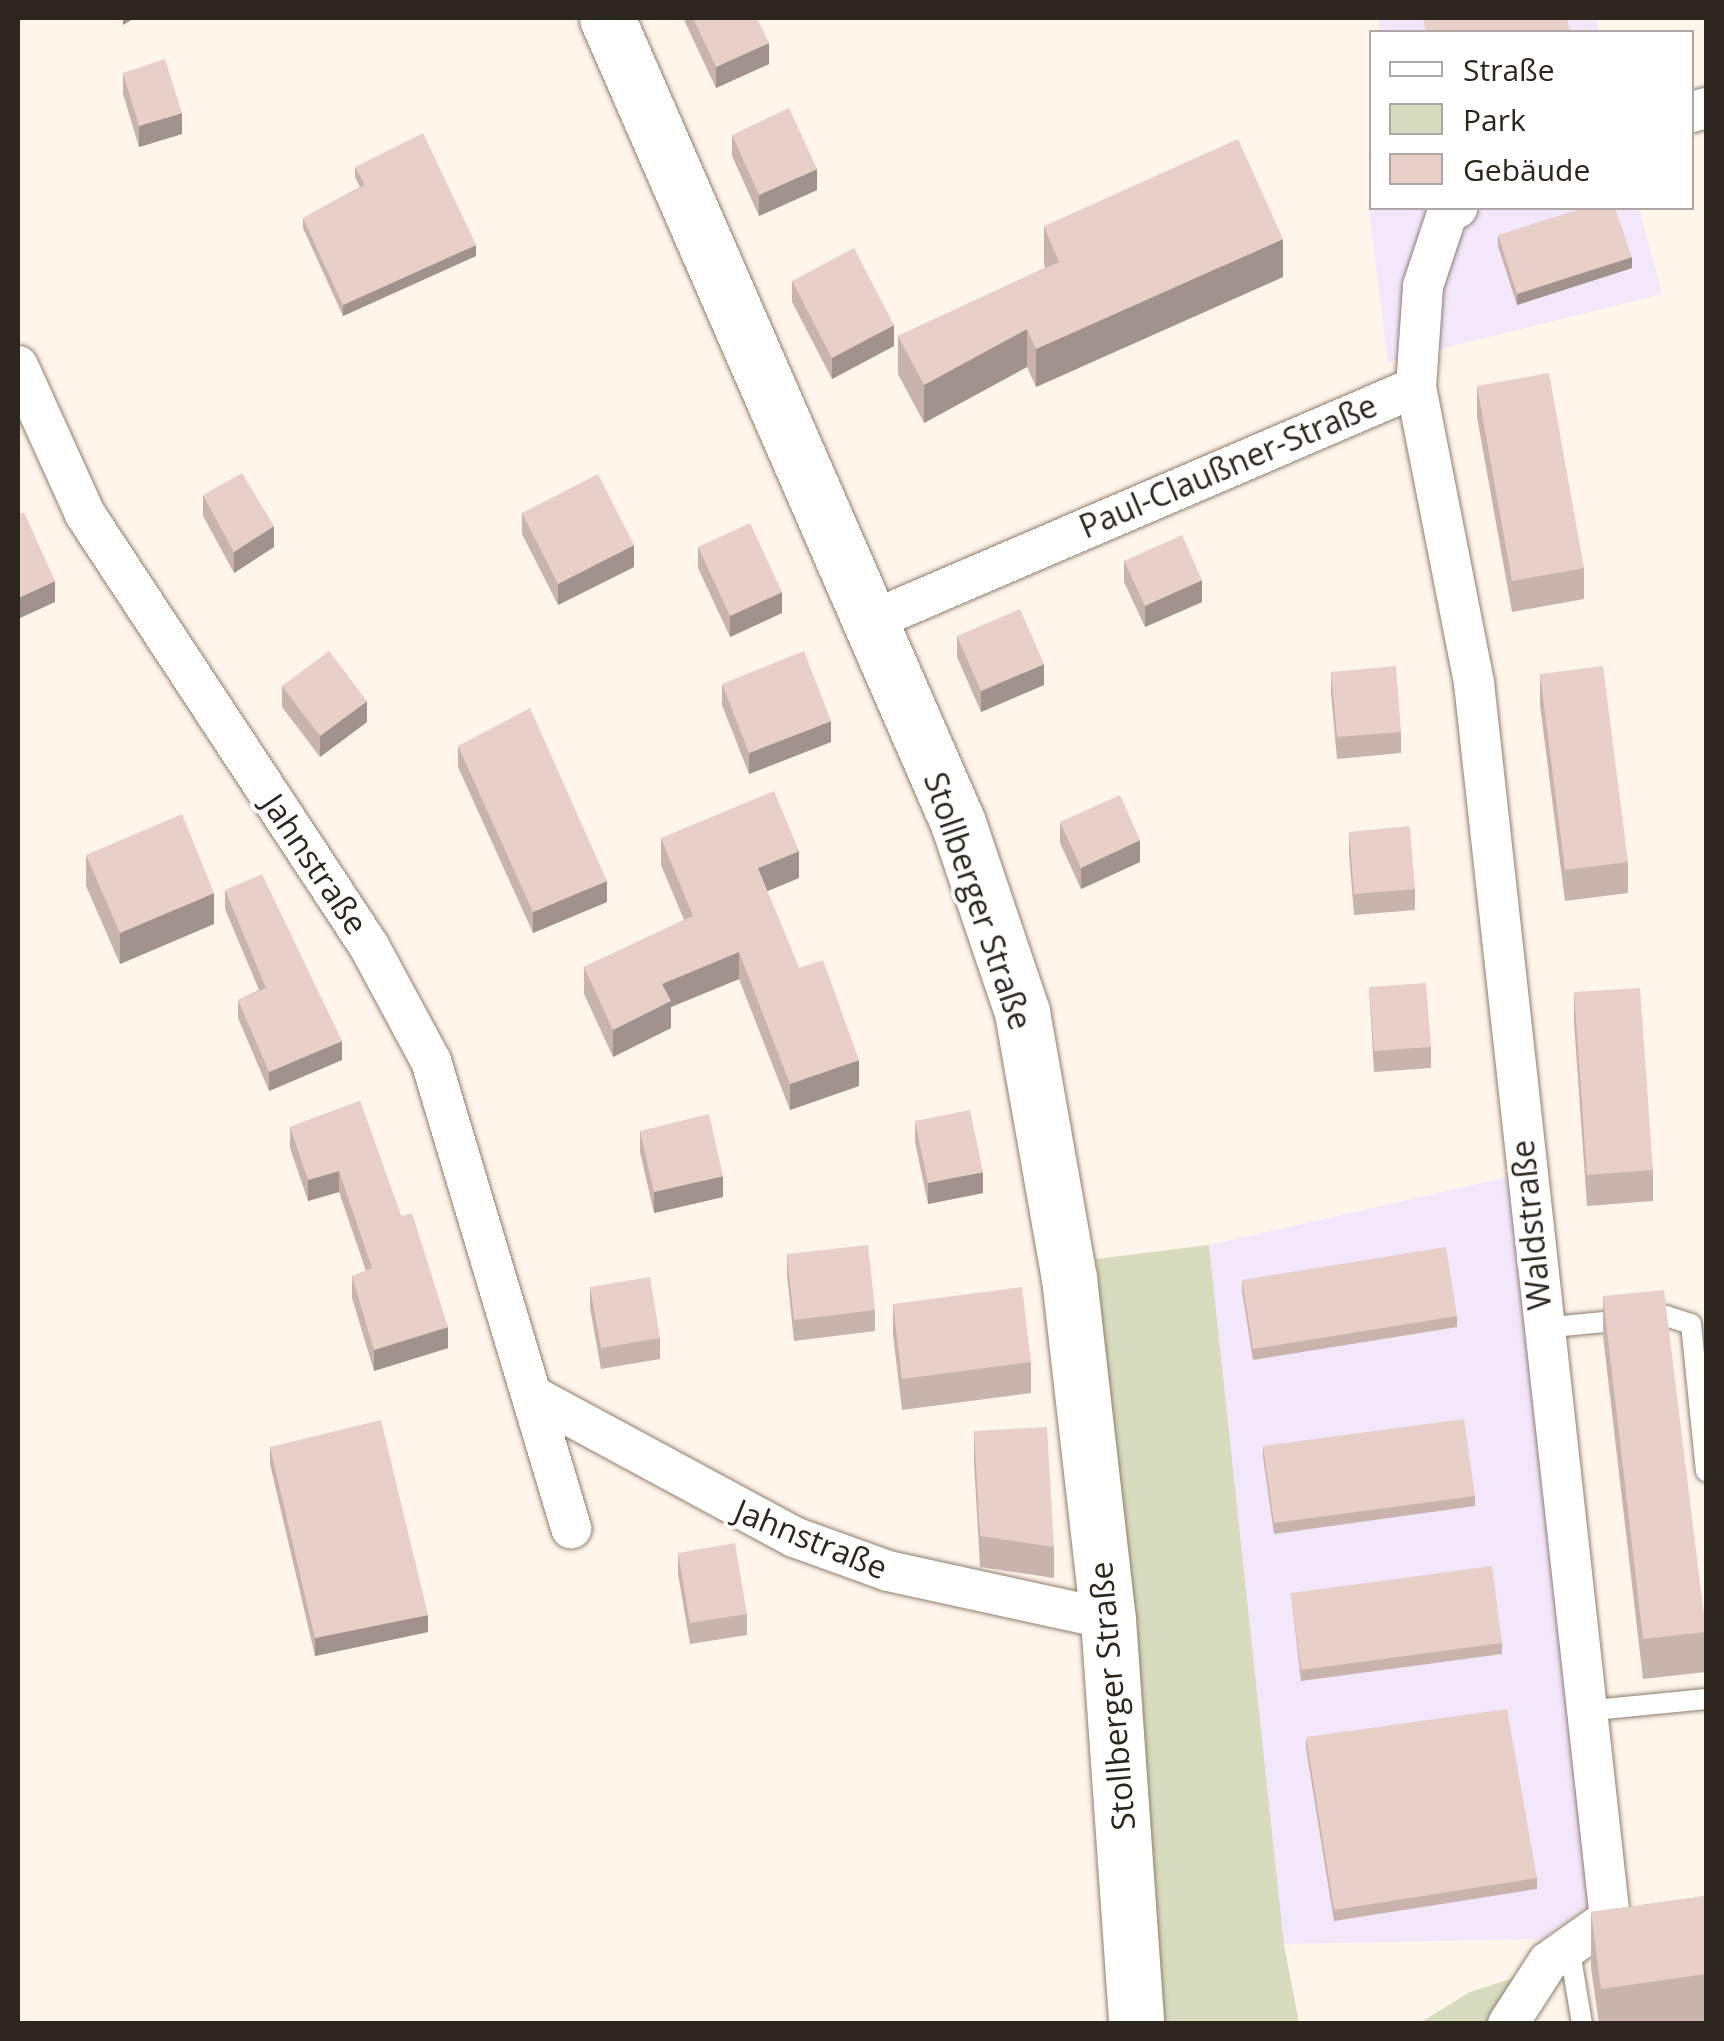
<!DOCTYPE html>
<meta charset="utf-8">
<style>
body{margin:0}
#map{position:relative;width:1724px;height:2041px;overflow:hidden;background:#fff5ea;font-family:"Open Sans",sans-serif}
div>[style]{position:absolute}
.industrial>*{inset:0;background:#f3e7fc}
.green>*{inset:0;background:#d8dcbe}
.roads{filter:drop-shadow(0 0 2px #8e7f6f) drop-shadow(0 0 2px #8e7f6f)}
.lane>*{height:20px;margin:-10px;padding:0 10px;transform-origin:10px;border-radius:10px;background:#fff}
.street>*{height:40px;margin:-20px;padding:0 20px;transform-origin:20px;border-radius:20px;background:#fff}
.secondary>*{height:55px;margin:-27.5px;padding:0 27.5px;transform-origin:27.5px;border-radius:27.5px;background:#fff}
.wall>*{inset:0;background:#c8b3ad}
.shaded-wall>*{inset:0;background:#a2928d}
.building>*{inset:0;background:#e8d0c9}
span{translate:-50% -50%;white-space:nowrap;text-align:center;line-height:1.15;-webkit-text-stroke:8px #fff;paint-order:stroke}
.street-label{font-size:32px;color:#2c261f}
.frame{position:absolute;inset:0;border:20px solid #2c261f;pointer-events:none}
.legend{position:absolute;left:1369px;top:30px;width:325px;height:180px;box-sizing:border-box;background:#fff;border:2px solid #aba8a5;margin:0;padding:12px 18px;list-style:none;font-size:30px;color:#2c261f}
.legend li{display:flex;align-items:center;gap:20px;height:50px}
.legend b{width:50px;border:2px solid #aba8a5}
</style>
<div id="map">
<div class="industrial">
<i style="clip-path:polygon(1377px 18px,1596px 18px,1599px 32px,1381px 32px)"></i>
<i style="clip-path:polygon(1371px 198px,1372px 208px,1639px 208px,1662px 294px,1388px 362px,1368px 202px)"></i>
<i style="clip-path:polygon(1508px 1177px,1588px 1906px,1542px 1939px,1284px 1944px,1209px 1245px)"></i>
</div>
<div class="green">
<i style="clip-path:polygon(1209px 1245px,1284px 1944px,1299px 2023px,1164px 2023px,1096px 1259px)"></i>
<i style="clip-path:polygon(1520px 1976px,1496px 2023px,1418px 2024px,1470px 1992px)"></i>
</div>
<div class="roads">
<div class="lane">
<i style="left:1542px;top:1328px;width:125px;rotate:-5.5deg"></i>
<i style="left:1666px;top:1316px;width:26px;rotate:18deg"></i>
<i style="left:1691px;top:1324px;width:148px;rotate:84.2deg"></i>
<i style="left:1584px;top:1711px;width:123px;rotate:-5.6deg"></i>
<i style="left:1569px;top:1946px;width:79px;rotate:80.5deg"></i>
</div>
<div class="street">
<i style="left:1692px;top:112px;width:15px;rotate:-16deg"></i>
<i style="left:18px;top:366px;width:162px;rotate:65.6deg"></i>
<i style="left:85px;top:514px;width:517px;rotate:56.68deg"></i>
<i style="left:369px;top:946px;width:131px;rotate:61.7deg"></i>
<i style="left:431px;top:1061px;width:488px;rotate:73.3deg"></i>
<i style="left:1416px;top:387px;width:302px;rotate:78.9deg"></i>
<i style="left:1474px;top:683px;width:1242px;rotate:83.72deg"></i>
<i style="left:1610px;top:1918px;width:76px;rotate:144.6deg"></i>
<i style="left:1548px;top:1962px;width:74px;rotate:122.8deg"></i>
<i style="left:866px;top:623px;width:598px;rotate:-23.22deg"></i>
<i style="left:1416px;top:387px;width:101px;rotate:-86deg"></i>
<i style="left:1423px;top:286px;width:76px;rotate:-71.6deg"></i>
<i style="left:1447px;top:214px;width:12px;rotate:-31deg"></i>
<i style="left:537px;top:1398px;width:292px;rotate:28.4deg"></i>
<i style="left:794px;top:1537px;width:100px;rotate:19.9deg"></i>
<i style="left:888px;top:1571px;width:225px;rotate:12.3deg"></i>
</div>
<div class="secondary">
<i style="left:607px;top:18px;width:878px;rotate:66.44deg"></i>
<i style="left:958px;top:823px;width:200px;rotate:71.3deg"></i>
<i style="left:1022px;top:1012px;width:270px;rotate:80deg"></i>
<i style="left:1069px;top:1278px;width:343px;rotate:83.5deg"></i>
<i style="left:1108px;top:1619px;width:406px;rotate:86deg"></i>
</div>
</div>
<div class="wall">
<i style="clip-path:polygon(683px 18px,757px 18px,769px 64px,716px 88px)"></i>
<i style="clip-path:polygon(123px 73px,182px 134px,139px 147px,123px 94px)"></i>
<i style="clip-path:polygon(732px 135px,817px 190px,759px 216px,732px 156px)"></i>
<i style="clip-path:polygon(355px 167px,476px 256px,343px 316px,303px 228px,303px 218px,360px 187px,355px 177px)"></i>
<i style="clip-path:polygon(1044px 226px,1283px 277px,1036px 387px,1027px 367px,924px 423px,898px 374px,898px 336px,1045px 268px,1044px 264px)"></i>
<i style="clip-path:polygon(1498px 235px,1632px 268px,1517px 305px,1498px 246px)"></i>
<i style="clip-path:polygon(792px 281px,894px 346px,832px 379px,792px 302px)"></i>
<i style="clip-path:polygon(1477px 386px,1584px 568px,1584px 599px,1512px 612px,1477px 417px)"></i>
<i style="clip-path:polygon(203px 495px,274px 547px,234px 573px,203px 516px)"></i>
<i style="clip-path:polygon(522px 513px,634px 567px,558px 605px,522px 534px)"></i>
<i style="clip-path:polygon(698px 547px,782px 613px,730px 637px,698px 568px)"></i>
<i style="clip-path:polygon(1124px 561px,1202px 602px,1145px 627px,1124px 582px)"></i>
<i style="clip-path:polygon(957px 636px,1044px 685px,981px 712px,957px 657px)"></i>
<i style="clip-path:polygon(1331px 672px,1401px 732px,1401px 753px,1337px 759px,1331px 693px)"></i>
<i style="clip-path:polygon(1540px 674px,1628px 862px,1628px 893px,1565px 901px,1540px 705px)"></i>
<i style="clip-path:polygon(722px 684px,831px 742px,749px 774px,722px 705px)"></i>
<i style="clip-path:polygon(282px 686px,367px 722px,320px 757px,282px 707px)"></i>
<i style="clip-path:polygon(458px 746px,607px 902px,533px 933px,458px 767px)"></i>
<i style="clip-path:polygon(1060px 822px,1140px 862px,1081px 889px,1060px 843px)"></i>
<i style="clip-path:polygon(1349px 832px,1415px 889px,1415px 910px,1354px 915px,1349px 853px)"></i>
<i style="clip-path:polygon(661px 838px,799px 878px,767px 891px,799px 968px,859px 1086px,790px 1110px,739px 979px,671px 1007px,671px 1028px,613px 1057px,584px 994px,584px 967px,684px 920px,661px 865px)"></i>
<i style="clip-path:polygon(86px 855px,214px 924px,120px 964px,86px 886px)"></i>
<i style="clip-path:polygon(225px 890px,342px 1060px,269px 1091px,238px 1018px,238px 1000px,259px 990px,225px 909px)"></i>
<i style="clip-path:polygon(1369px 987px,1431px 1047px,1431px 1068px,1374px 1072px)"></i>
<i style="clip-path:polygon(1574px 992px,1653px 1170px,1653px 1201px,1587px 1206px,1574px 1023px)"></i>
<i style="clip-path:polygon(360px 1101px,448px 1348px,374px 1371px,352px 1298px,352px 1276px,366px 1271px,339px 1192px,308px 1201px,290px 1148px,290px 1127px)"></i>
<i style="clip-path:polygon(915px 1121px,983px 1193px,928px 1204px,915px 1142px)"></i>
<i style="clip-path:polygon(640px 1131px,723px 1197px,654px 1213px,640px 1152px)"></i>
<i style="clip-path:polygon(787px 1254px,875px 1310px,875px 1331px,794px 1341px,787px 1275px)"></i>
<i style="clip-path:polygon(1242px 1280px,1457px 1316px,1457px 1327px,1253px 1360px,1242px 1291px)"></i>
<i style="clip-path:polygon(590px 1287px,660px 1338px,660px 1359px,601px 1369px,590px 1308px)"></i>
<i style="clip-path:polygon(1603px 1296px,1706px 1632px,1706px 1672px,1643px 1679px,1603px 1336px)"></i>
<i style="clip-path:polygon(893px 1304px,1031px 1362px,1031px 1393px,902px 1410px,893px 1335px)"></i>
<i style="clip-path:polygon(974px 1431px,1054px 1547px,1054px 1578px,980px 1567px,974px 1462px)"></i>
<i style="clip-path:polygon(1263px 1446px,1475px 1496px,1475px 1506px,1274px 1534px,1263px 1457px)"></i>
<i style="clip-path:polygon(270px 1447px,428px 1632px,315px 1656px,270px 1464px)"></i>
<i style="clip-path:polygon(678px 1553px,747px 1614px,747px 1635px,690px 1644px,678px 1574px)"></i>
<i style="clip-path:polygon(1291px 1593px,1502px 1643px,1502px 1654px,1301px 1681px)"></i>
<i style="clip-path:polygon(1306px 1737px,1537px 1878px,1537px 1889px,1334px 1921px,1306px 1748px)"></i>
<i style="clip-path:polygon(1706px 1896px,1706px 2024px,1599px 2024px,1591px 1968px,1591px 1912px)"></i>
</div>
<div class="shaded-wall">
<i style="clip-path:polygon(123px 18px,135px 18px,123px 25px)"></i>
<i style="clip-path:polygon(769px 43px,769px 64px,716px 88px,716px 67px)"></i>
<i style="clip-path:polygon(182px 113px,182px 134px,139px 147px,139px 126px)"></i>
<i style="clip-path:polygon(817px 169px,817px 190px,759px 216px,759px 195px)"></i>
<i style="clip-path:polygon(1283px 239px,1283px 277px,1036px 387px,1036px 349px)"></i>
<i style="clip-path:polygon(476px 245px,476px 256px,343px 316px,343px 305px)"></i>
<i style="clip-path:polygon(1632px 257px,1632px 268px,1517px 305px,1517px 294px)"></i>
<i style="clip-path:polygon(894px 325px,894px 346px,832px 379px,832px 358px)"></i>
<i style="clip-path:polygon(1027px 329px,1027px 367px,924px 423px,924px 385px)"></i>
<i style="clip-path:polygon(274px 526px,274px 547px,234px 573px,234px 552px)"></i>
<i style="clip-path:polygon(634px 545px,634px 567px,558px 605px,558px 584px)"></i>
<i style="clip-path:polygon(1202px 580px,1202px 602px,1145px 627px,1145px 606px)"></i>
<i style="clip-path:polygon(55px 581px,55px 602px,18px 619px,18px 598px)"></i>
<i style="clip-path:polygon(782px 592px,782px 613px,730px 637px,730px 616px)"></i>
<i style="clip-path:polygon(1044px 664px,1044px 685px,981px 712px,981px 691px)"></i>
<i style="clip-path:polygon(367px 701px,367px 722px,320px 757px,320px 736px)"></i>
<i style="clip-path:polygon(831px 721px,831px 742px,749px 774px,749px 753px)"></i>
<i style="clip-path:polygon(1140px 840px,1140px 862px,1081px 889px,1081px 868px)"></i>
<i style="clip-path:polygon(799px 851px,799px 878px,758px 895px,758px 868px)"></i>
<i style="clip-path:polygon(607px 881px,607px 902px,533px 933px,533px 912px)"></i>
<i style="clip-path:polygon(214px 893px,214px 924px,120px 964px,120px 933px)"></i>
<i style="clip-path:polygon(739px 952px,739px 979px,671px 1007px,671px 1028px,613px 1057px,613px 1030px,662px 984px)"></i>
<i style="clip-path:polygon(342px 1041px,342px 1060px,269px 1091px,269px 1072px)"></i>
<i style="clip-path:polygon(859px 1060px,859px 1086px,790px 1110px,790px 1084px)"></i>
<i style="clip-path:polygon(339px 1171px,339px 1192px,308px 1201px,308px 1180px)"></i>
<i style="clip-path:polygon(983px 1172px,983px 1193px,928px 1204px,928px 1183px)"></i>
<i style="clip-path:polygon(723px 1176px,723px 1197px,654px 1213px,654px 1192px)"></i>
<i style="clip-path:polygon(448px 1327px,448px 1348px,374px 1371px,374px 1350px)"></i>
<i style="clip-path:polygon(428px 1615px,428px 1632px,315px 1656px,315px 1638px)"></i>
</div>
<div class="building">
<i style="clip-path:polygon(693px 18px,757px 18px,769px 43px,716px 67px)"></i>
<i style="clip-path:polygon(1423px 18px,1567px 18px,1570px 32px,1426px 32px)"></i>
<i style="clip-path:polygon(165px 59px,182px 113px,139px 126px,123px 73px)"></i>
<i style="clip-path:polygon(789px 108px,817px 169px,759px 195px,732px 135px)"></i>
<i style="clip-path:polygon(423px 133px,476px 245px,343px 305px,303px 218px,365px 185px,355px 167px)"></i>
<i style="clip-path:polygon(1238px 139px,1283px 239px,1036px 349px,1027px 329px,924px 385px,898px 336px,1059px 262px,1044px 226px)"></i>
<i style="clip-path:polygon(1584px 208px,1615px 208px,1632px 257px,1517px 294px,1498px 235px)"></i>
<i style="clip-path:polygon(854px 248px,894px 325px,832px 358px,792px 281px)"></i>
<i style="clip-path:polygon(1549px 373px,1584px 568px,1512px 581px,1477px 386px)"></i>
<i style="clip-path:polygon(242px 473px,274px 526px,234px 552px,203px 495px)"></i>
<i style="clip-path:polygon(598px 474px,634px 545px,558px 584px,522px 513px)"></i>
<i style="clip-path:polygon(24px 512px,55px 581px,18px 598px,18px 515px)"></i>
<i style="clip-path:polygon(750px 523px,782px 592px,730px 616px,698px 547px)"></i>
<i style="clip-path:polygon(1182px 535px,1202px 580px,1145px 606px,1124px 561px)"></i>
<i style="clip-path:polygon(1020px 609px,1044px 664px,981px 691px,957px 636px)"></i>
<i style="clip-path:polygon(329px 651px,367px 701px,320px 736px,282px 686px)"></i>
<i style="clip-path:polygon(804px 651px,831px 721px,749px 753px,722px 684px)"></i>
<i style="clip-path:polygon(1396px 666px,1401px 732px,1337px 737px,1331px 672px)"></i>
<i style="clip-path:polygon(1603px 666px,1628px 862px,1565px 870px,1540px 674px)"></i>
<i style="clip-path:polygon(530px 708px,607px 881px,533px 912px,458px 746px)"></i>
<i style="clip-path:polygon(774px 791px,799px 851px,758px 868px,799px 968px,823px 960px,859px 1060px,790px 1084px,739px 952px,662px 984px,671px 1001px,613px 1030px,584px 967px,693px 916px,661px 838px)"></i>
<i style="clip-path:polygon(1120px 795px,1140px 840px,1081px 868px,1060px 822px)"></i>
<i style="clip-path:polygon(182px 814px,214px 893px,120px 933px,86px 855px)"></i>
<i style="clip-path:polygon(1410px 826px,1415px 889px,1354px 894px,1349px 832px)"></i>
<i style="clip-path:polygon(262px 874px,342px 1041px,269px 1072px,238px 1000px,266px 988px,225px 890px)"></i>
<i style="clip-path:polygon(1426px 983px,1431px 1047px,1374px 1051px,1369px 987px)"></i>
<i style="clip-path:polygon(1640px 988px,1653px 1170px,1587px 1175px,1574px 992px)"></i>
<i style="clip-path:polygon(360px 1101px,401px 1216px,412px 1213px,448px 1327px,374px 1350px,352px 1276px,372px 1268px,339px 1171px,308px 1180px,290px 1127px)"></i>
<i style="clip-path:polygon(970px 1110px,983px 1172px,928px 1183px,915px 1121px)"></i>
<i style="clip-path:polygon(709px 1114px,723px 1176px,654px 1192px,640px 1131px)"></i>
<i style="clip-path:polygon(868px 1245px,875px 1310px,794px 1320px,787px 1254px)"></i>
<i style="clip-path:polygon(1446px 1247px,1457px 1316px,1253px 1349px,1242px 1280px)"></i>
<i style="clip-path:polygon(650px 1277px,660px 1338px,601px 1348px,590px 1287px)"></i>
<i style="clip-path:polygon(1022px 1287px,1031px 1362px,902px 1379px,893px 1304px)"></i>
<i style="clip-path:polygon(1664px 1290px,1706px 1632px,1643px 1639px,1603px 1296px)"></i>
<i style="clip-path:polygon(1464px 1419px,1475px 1496px,1274px 1523px,1263px 1446px)"></i>
<i style="clip-path:polygon(381px 1420px,428px 1615px,315px 1638px,270px 1447px)"></i>
<i style="clip-path:polygon(1047px 1427px,1054px 1547px,980px 1536px,974px 1431px)"></i>
<i style="clip-path:polygon(735px 1543px,747px 1614px,690px 1623px,678px 1553px)"></i>
<i style="clip-path:polygon(1492px 1566px,1502px 1643px,1301px 1670px,1291px 1593px)"></i>
<i style="clip-path:polygon(1507px 1709px,1537px 1878px,1334px 1910px,1306px 1737px)"></i>
<i style="clip-path:polygon(1706px 1896px,1706px 1974px,1601px 1989px,1591px 1912px)"></i>
</div>
<div class="street-label">
<span style="left:1228px;top:466px;rotate:-23deg">Paul-Claußner-Straße</span>
<span style="left:315px;top:864px;rotate:56deg">Jahnstraße</span>
<span style="left:978px;top:901px;rotate:71deg">Stollberger Straße</span>
<span style="left:1531px;top:1225px;rotate:-96deg">Waldstraße</span>
<span style="left:811px;top:1539px;rotate:22deg">Jahnstraße</span>
<span style="left:1112px;top:1696px;rotate:-95deg">Stollberger Straße</span>
</div>
<div class="frame"></div>
<ul class="legend">
<li><b style="height:12px;background:#fff"></b>Straße</li>
<li><b style="height:28px;background:#d8dcbe"></b>Park</li>
<li><b style="height:28px;background:#e8d0c9"></b>Gebäude</li>
</ul>
</div>
